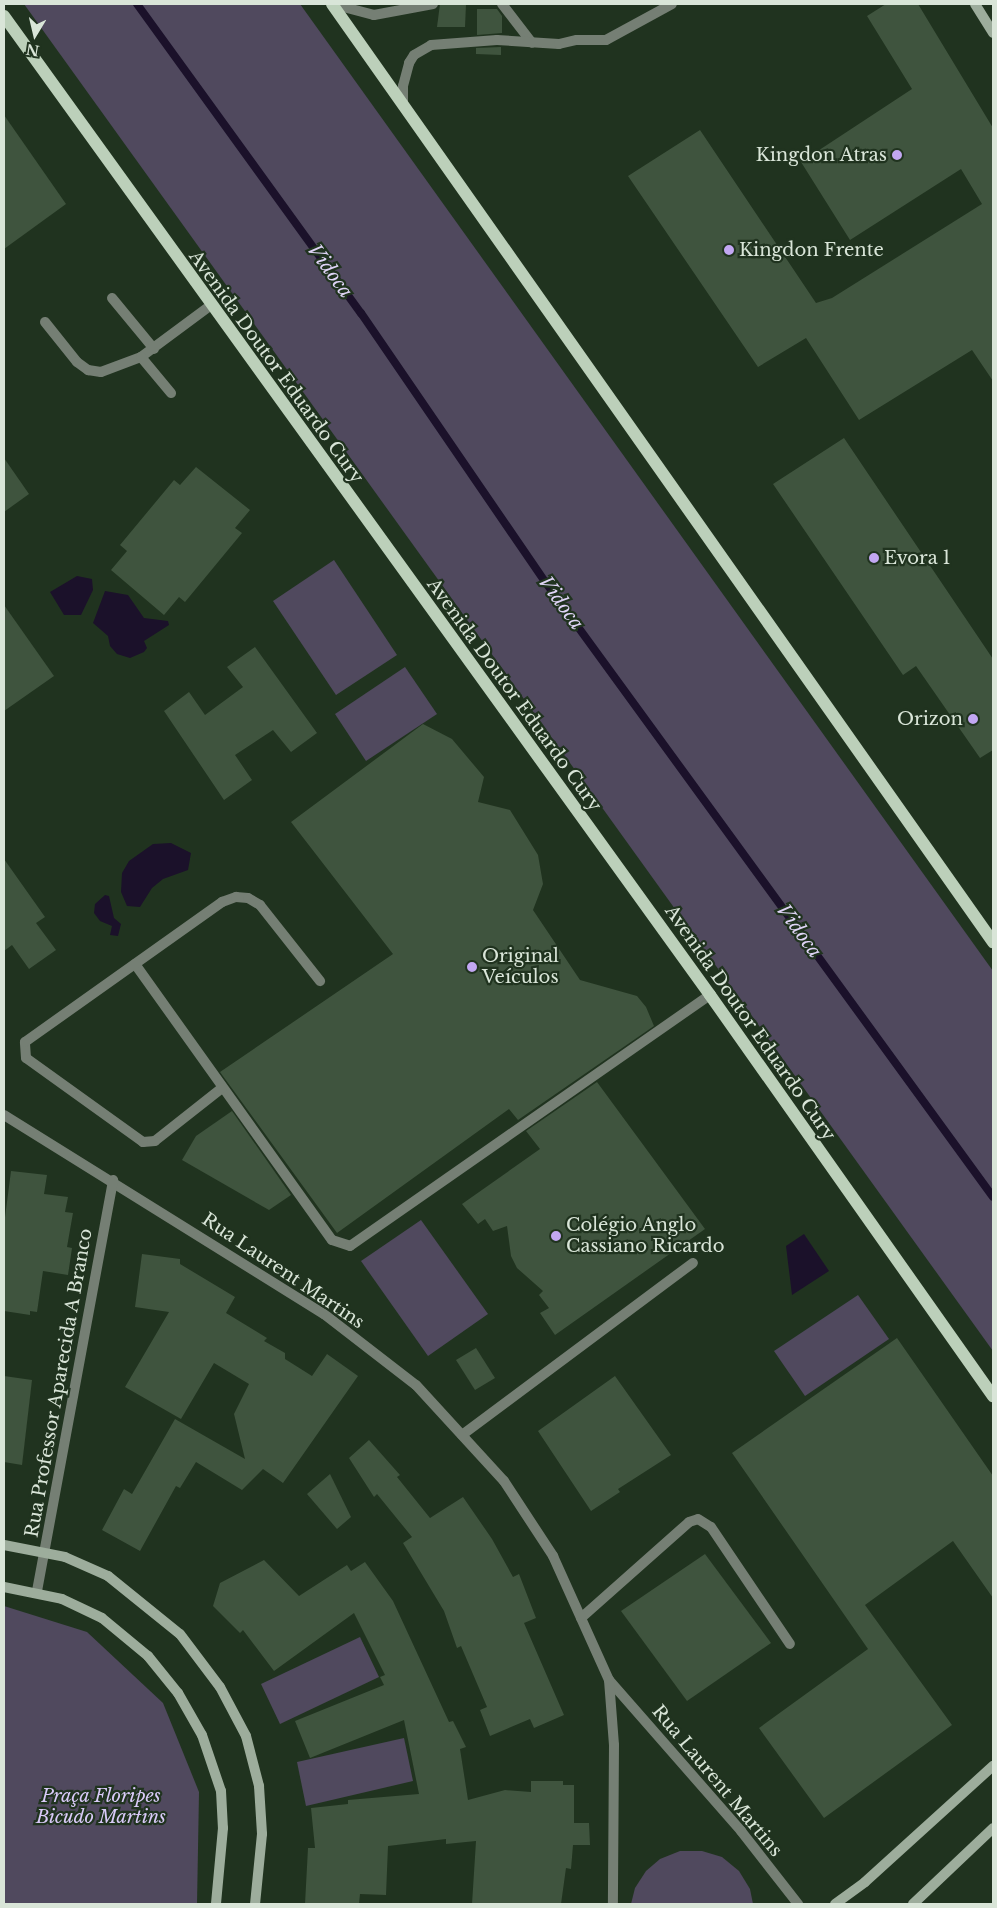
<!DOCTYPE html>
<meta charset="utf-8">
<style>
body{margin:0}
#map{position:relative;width:997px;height:1908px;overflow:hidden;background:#20331f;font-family:"Libre Baskerville",serif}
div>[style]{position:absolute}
.green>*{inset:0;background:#50495e}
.water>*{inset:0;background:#1b112a}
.stream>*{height:8px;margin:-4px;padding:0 4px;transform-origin:4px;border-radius:4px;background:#1b112a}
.building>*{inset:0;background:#3f543e}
.lane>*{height:10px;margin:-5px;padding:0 5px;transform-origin:5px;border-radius:5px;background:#757f74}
.street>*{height:10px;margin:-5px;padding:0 5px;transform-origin:5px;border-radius:5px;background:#757f74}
.secondary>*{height:10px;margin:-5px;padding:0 5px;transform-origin:5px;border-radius:5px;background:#9dad9c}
.primary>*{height:12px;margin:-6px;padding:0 6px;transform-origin:6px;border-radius:6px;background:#bcd0ba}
.dots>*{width:14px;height:14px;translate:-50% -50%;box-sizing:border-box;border:2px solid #20331f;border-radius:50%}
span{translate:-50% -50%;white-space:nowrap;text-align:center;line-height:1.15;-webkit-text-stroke:4.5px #20331f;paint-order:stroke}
.poi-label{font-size:18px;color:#d9e5d8}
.right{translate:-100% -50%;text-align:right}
.left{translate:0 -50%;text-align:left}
.street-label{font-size:18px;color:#d9e5d8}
.park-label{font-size:18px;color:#d9caf8;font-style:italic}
.water-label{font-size:19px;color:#dfd4f6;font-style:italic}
.frame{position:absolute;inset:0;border:5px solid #d9e5d8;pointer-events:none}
.north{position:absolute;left:10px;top:10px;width:50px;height:50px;-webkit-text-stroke:4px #20331f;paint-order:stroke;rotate:189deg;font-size:14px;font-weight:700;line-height:20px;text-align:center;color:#d9e5d8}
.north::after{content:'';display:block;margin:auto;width:18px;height:22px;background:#d9e5d8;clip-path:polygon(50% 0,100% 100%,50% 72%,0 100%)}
</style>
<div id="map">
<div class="green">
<i style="clip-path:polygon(24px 4px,300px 4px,993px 971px,993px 1351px)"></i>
<i style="clip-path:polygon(334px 560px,397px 655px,336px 695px,273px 601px)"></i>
<i style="clip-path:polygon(405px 667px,437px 714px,366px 761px,335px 714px)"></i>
<i style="clip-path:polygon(421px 1220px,488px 1314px,428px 1356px,361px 1261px)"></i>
<i style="clip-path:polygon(858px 1295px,889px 1339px,805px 1396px,774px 1351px)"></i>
<i style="clip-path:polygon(4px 1606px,87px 1632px,163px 1703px,199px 1792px,197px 1904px,4px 1904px)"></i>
<i style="clip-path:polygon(360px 1637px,379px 1677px,280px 1724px,261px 1684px)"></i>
<i style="clip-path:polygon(404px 1738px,413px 1781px,306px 1806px,297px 1762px)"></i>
<i style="clip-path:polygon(680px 1851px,702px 1851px,722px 1857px,739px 1871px,750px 1889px,753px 1904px,631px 1904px,635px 1888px,646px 1871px,660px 1859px)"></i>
</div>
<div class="water">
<i style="clip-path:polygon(77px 576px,92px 579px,93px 590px,81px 615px,64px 615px,50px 592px)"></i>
<i style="clip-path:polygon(105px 591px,128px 595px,144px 618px,168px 621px,169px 625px,144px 641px,147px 648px,144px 652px,130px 658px,117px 654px,110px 646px,108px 636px,93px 623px)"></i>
<i style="clip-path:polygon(171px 843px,191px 853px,188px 870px,163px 879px,152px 888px,140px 907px,127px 906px,121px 892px,122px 873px,129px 861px,153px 844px)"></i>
<i style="clip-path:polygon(105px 895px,109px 896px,114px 918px,121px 924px,118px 936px,110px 935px,112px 926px,100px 921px,94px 913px,95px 904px)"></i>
<i style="clip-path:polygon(804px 1234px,829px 1271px,792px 1295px,786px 1246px)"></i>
</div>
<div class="stream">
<i style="left:137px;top:4px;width:382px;rotate:54.1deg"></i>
<i style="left:361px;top:313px;width:327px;rotate:55.6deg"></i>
<i style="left:546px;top:583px;width:759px;rotate:53.94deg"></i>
</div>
<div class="building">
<i style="clip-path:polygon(440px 4px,466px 4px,465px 27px,437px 27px)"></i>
<i style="clip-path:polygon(886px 4px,918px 4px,993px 128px,993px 381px,972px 350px,859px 420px,806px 338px,758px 367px,628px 176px,700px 130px,816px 303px,832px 298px,982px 204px,961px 169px,850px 240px,801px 162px,912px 89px,867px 16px)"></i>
<i style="clip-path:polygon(477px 9px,497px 9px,502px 16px,502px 33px,477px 35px)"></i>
<i style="clip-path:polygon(501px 47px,501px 55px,476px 54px,476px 48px)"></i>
<i style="clip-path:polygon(4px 115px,66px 204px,4px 249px)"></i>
<i style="clip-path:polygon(844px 438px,993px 659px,993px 750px,980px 758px,916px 666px,903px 675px,773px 484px)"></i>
<i style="clip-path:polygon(4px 458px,29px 494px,4px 512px)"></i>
<i style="clip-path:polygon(196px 467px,250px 510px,235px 528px,242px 533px,185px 602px,179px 597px,164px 615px,111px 570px,127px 551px,120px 545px,174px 480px,180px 485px)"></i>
<i style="clip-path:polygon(4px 605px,54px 676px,4px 711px)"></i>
<i style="clip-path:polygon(255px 647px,317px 733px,291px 752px,273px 730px,235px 755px,252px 780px,224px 800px,164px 711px,189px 692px,205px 715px,243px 687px,227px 667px)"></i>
<i style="clip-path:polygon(423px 724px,452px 739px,484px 777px,478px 802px,510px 810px,538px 855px,543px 884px,533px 910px,580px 980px,637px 996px,646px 1007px,654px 1026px,518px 1120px,509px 1109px,337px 1233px,220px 1072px,393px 954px,291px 822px)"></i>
<i style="clip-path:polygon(4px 859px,45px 917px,36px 923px,56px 950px,29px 969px,12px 945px,4px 951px)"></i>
<i style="clip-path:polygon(597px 1082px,705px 1229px,555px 1335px,540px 1313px,549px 1308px,539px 1295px,543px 1291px,517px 1268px,511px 1256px,507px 1226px,493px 1231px,485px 1219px,478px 1224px,462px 1204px,540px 1149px,526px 1131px)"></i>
<i style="clip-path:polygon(232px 1111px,291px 1195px,269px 1210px,182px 1160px,196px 1136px)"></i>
<i style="clip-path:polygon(11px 1171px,47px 1175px,44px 1194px,68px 1197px,65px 1212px,73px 1213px,67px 1247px,72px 1248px,68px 1275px,43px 1271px,37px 1312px,30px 1311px,30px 1315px,4px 1311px,4px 1225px)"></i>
<i style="clip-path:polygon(142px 1254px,180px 1259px,180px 1264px,235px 1297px,226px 1313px,267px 1338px,264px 1341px,285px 1353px,285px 1359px,312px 1376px,327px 1354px,358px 1376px,283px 1483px,263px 1469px,242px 1490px,196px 1462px,180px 1488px,176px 1486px,140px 1551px,102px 1530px,124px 1489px,132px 1494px,175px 1419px,245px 1459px,234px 1414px,249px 1384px,214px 1363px,181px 1419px,125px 1387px,169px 1312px,135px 1307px)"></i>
<i style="clip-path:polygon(897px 1338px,993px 1476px,993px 1598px,953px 1541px,865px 1605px,952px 1725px,824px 1818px,759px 1728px,868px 1649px,732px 1453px)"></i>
<i style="clip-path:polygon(476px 1348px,495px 1378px,475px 1390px,456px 1360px)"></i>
<i style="clip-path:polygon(4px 1376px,32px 1380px,22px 1465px,4px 1462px)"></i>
<i style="clip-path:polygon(615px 1376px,671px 1455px,618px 1489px,620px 1492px,591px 1511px,538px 1431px)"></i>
<i style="clip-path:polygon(369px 1440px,400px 1475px,397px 1477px,430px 1518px,463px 1497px,492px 1539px,513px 1577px,519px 1574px,536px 1618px,524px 1623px,564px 1715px,534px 1728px,530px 1719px,490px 1736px,480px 1710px,487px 1707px,461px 1646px,457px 1648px,444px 1611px,403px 1543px,412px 1537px,377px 1494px,374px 1497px,349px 1458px)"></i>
<i style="clip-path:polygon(330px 1474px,351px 1517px,337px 1529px,307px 1494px)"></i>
<i style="clip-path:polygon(705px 1554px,771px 1643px,687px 1701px,621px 1611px)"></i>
<i style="clip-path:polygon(264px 1560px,299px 1596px,347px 1565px,351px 1571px,365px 1562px,393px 1601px,449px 1722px,453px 1721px,466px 1747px,460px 1749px,468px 1800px,505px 1790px,531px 1792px,531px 1781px,563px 1781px,563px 1785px,574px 1785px,574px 1823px,589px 1823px,590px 1845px,573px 1845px,571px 1869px,566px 1868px,561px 1904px,472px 1904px,476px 1841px,446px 1844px,446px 1839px,388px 1846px,386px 1895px,360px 1894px,359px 1904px,305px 1904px,308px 1848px,315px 1848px,311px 1808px,348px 1804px,348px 1800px,419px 1794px,404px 1720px,310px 1758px,295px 1721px,384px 1685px,380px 1677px,385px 1675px,354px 1613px,274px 1671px,243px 1630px,240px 1633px,213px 1606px,220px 1583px)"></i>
</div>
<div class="lane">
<i style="left:332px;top:4px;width:43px;rotate:14.7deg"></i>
<i style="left:374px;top:15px;width:60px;rotate:-10.6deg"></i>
<i style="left:502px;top:4px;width:49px;rotate:52.4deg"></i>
<i style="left:403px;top:102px;width:16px;rotate:-90deg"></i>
<i style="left:403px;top:86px;width:24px;rotate:-75deg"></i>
<i style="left:409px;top:63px;width:9px;rotate:-58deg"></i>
<i style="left:414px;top:55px;width:20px;rotate:-30deg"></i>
<i style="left:431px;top:45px;width:66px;rotate:-4.3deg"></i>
<i style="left:497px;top:40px;width:62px;rotate:3.7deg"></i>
<i style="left:559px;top:44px;width:18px;rotate:-13deg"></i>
<i style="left:577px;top:40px;width:29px"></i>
<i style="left:606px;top:40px;width:75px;rotate:-28.6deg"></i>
<i style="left:112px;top:298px;width:66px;rotate:50.5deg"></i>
<i style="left:45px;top:322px;width:51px;rotate:51.3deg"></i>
<i style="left:77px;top:362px;width:14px;rotate:36deg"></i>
<i style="left:88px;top:370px;width:13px;rotate:9deg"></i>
<i style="left:101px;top:372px;width:43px;rotate:-20.6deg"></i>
<i style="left:141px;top:357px;width:86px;rotate:-36.5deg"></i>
<i style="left:141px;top:357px;width:47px;rotate:50.2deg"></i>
<i style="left:135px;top:964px;width:339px;rotate:54.5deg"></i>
<i style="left:332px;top:1240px;width:19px;rotate:18deg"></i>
<i style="left:350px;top:1246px;width:439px;rotate:-34.9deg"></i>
<i style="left:222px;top:1088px;width:85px;rotate:141.7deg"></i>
<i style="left:155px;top:1141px;width:12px;rotate:175deg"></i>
<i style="left:143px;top:1142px;width:144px;rotate:-144.3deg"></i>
<i style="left:26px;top:1058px;width:16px;rotate:-94deg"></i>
<i style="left:25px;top:1042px;width:242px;rotate:-35.4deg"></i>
<i style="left:222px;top:902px;width:15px;rotate:-20deg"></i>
<i style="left:236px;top:897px;width:12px;rotate:5deg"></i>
<i style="left:248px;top:898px;width:14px;rotate:30deg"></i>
<i style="left:260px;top:905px;width:97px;rotate:51.7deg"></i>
<i style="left:462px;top:1435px;width:288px;rotate:-36.7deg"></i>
<i style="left:581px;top:1618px;width:144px;rotate:-41.6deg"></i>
<i style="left:689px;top:1522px;width:9px;rotate:-18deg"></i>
<i style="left:698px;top:1519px;width:15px;rotate:32deg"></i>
<i style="left:711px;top:1527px;width:141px;rotate:56deg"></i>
</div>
<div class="street">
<i style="left:4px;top:1115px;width:377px;rotate:31.9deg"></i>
<i style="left:324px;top:1314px;width:116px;rotate:37.7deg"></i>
<i style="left:416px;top:1385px;width:130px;rotate:47.5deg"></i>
<i style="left:504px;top:1481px;width:90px;rotate:56.8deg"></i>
<i style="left:553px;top:1556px;width:136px;rotate:65.7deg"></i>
<i style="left:609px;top:1680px;width:201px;rotate:48.8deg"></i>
<i style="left:741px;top:1831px;width:93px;rotate:52deg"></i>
<i style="left:37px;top:1591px;width:418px;rotate:-79.5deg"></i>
<i style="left:609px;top:1680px;width:65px;rotate:85.6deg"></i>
<i style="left:614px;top:1745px;width:159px;rotate:90.4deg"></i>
</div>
<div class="secondary">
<i style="left:975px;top:4px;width:34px;rotate:58deg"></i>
<i style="left:4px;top:1545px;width:62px;rotate:11.1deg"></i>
<i style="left:65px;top:1557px;width:47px;rotate:23.8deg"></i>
<i style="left:108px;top:1576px;width:92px;rotate:38.9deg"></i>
<i style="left:180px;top:1634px;width:66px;rotate:53deg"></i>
<i style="left:220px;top:1687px;width:55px;rotate:62deg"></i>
<i style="left:246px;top:1736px;width:52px;rotate:75.4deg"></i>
<i style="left:259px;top:1786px;width:48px;rotate:86.4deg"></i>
<i style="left:262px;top:1834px;width:70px;rotate:95.7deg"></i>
<i style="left:4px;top:1587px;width:59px;rotate:11.7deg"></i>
<i style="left:62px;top:1599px;width:44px;rotate:25.4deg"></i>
<i style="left:102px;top:1618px;width:60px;rotate:39.6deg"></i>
<i style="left:148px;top:1656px;width:48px;rotate:51deg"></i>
<i style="left:178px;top:1693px;width:48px;rotate:60.3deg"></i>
<i style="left:202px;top:1735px;width:59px;rotate:71.3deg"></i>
<i style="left:221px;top:1791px;width:37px;rotate:87deg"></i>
<i style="left:223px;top:1828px;width:76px;rotate:95.3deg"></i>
<i style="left:835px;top:1904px;width:37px;rotate:-36deg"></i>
<i style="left:865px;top:1882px;width:173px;rotate:-42.2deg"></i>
<i style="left:913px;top:1904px;width:110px;rotate:-43.5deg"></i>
</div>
<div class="primary">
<i style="left:332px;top:4px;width:1148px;rotate:54.83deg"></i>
<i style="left:4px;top:16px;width:1207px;rotate:54.2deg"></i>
<i style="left:710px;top:995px;width:491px;rotate:54.8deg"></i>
</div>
<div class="dots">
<i style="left:897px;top:155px;background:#c2a7f2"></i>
<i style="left:729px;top:250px;background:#c2a7f2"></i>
<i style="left:874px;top:558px;background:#c2a7f2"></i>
<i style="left:973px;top:719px;background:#c2a7f2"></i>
<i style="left:472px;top:967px;background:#c2a7f2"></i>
<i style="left:556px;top:1236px;background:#c2a7f2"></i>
</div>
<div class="poi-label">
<span class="right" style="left:887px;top:155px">Kingdon Atras</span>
<span class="left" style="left:739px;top:250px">Kingdon Frente</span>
<span class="left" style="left:884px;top:558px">Evora 1</span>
<span class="right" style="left:963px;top:719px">Orizon</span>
<span class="left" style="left:482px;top:967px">Original<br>Veículos</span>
<span class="left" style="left:566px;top:1236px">Colégio Anglo<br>Cassiano Ricardo</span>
</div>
<div class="street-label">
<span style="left:276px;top:367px;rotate:54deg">Avenida Doutor Eduardo Cury</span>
<span style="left:514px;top:695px;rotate:54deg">Avenida Doutor Eduardo Cury</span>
<span style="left:750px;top:1023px;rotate:55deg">Avenida Doutor Eduardo Cury</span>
<span style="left:283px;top:1271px;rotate:34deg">Rua Laurent Martins</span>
<span style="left:59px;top:1383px;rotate:-80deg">Rua Professor Aparecida A Branco</span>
<span style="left:717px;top:1781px;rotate:50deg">Rua Laurent Martins</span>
</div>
<div class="park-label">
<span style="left:101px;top:1807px">Praça Floripes<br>Bicudo Martins</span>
</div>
<div class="water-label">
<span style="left:330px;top:271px;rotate:54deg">Vidoca</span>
<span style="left:561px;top:603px;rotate:54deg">Vidoca</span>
<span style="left:799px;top:931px;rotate:54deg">Vidoca</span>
</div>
<div class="frame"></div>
<div class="north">N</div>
</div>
